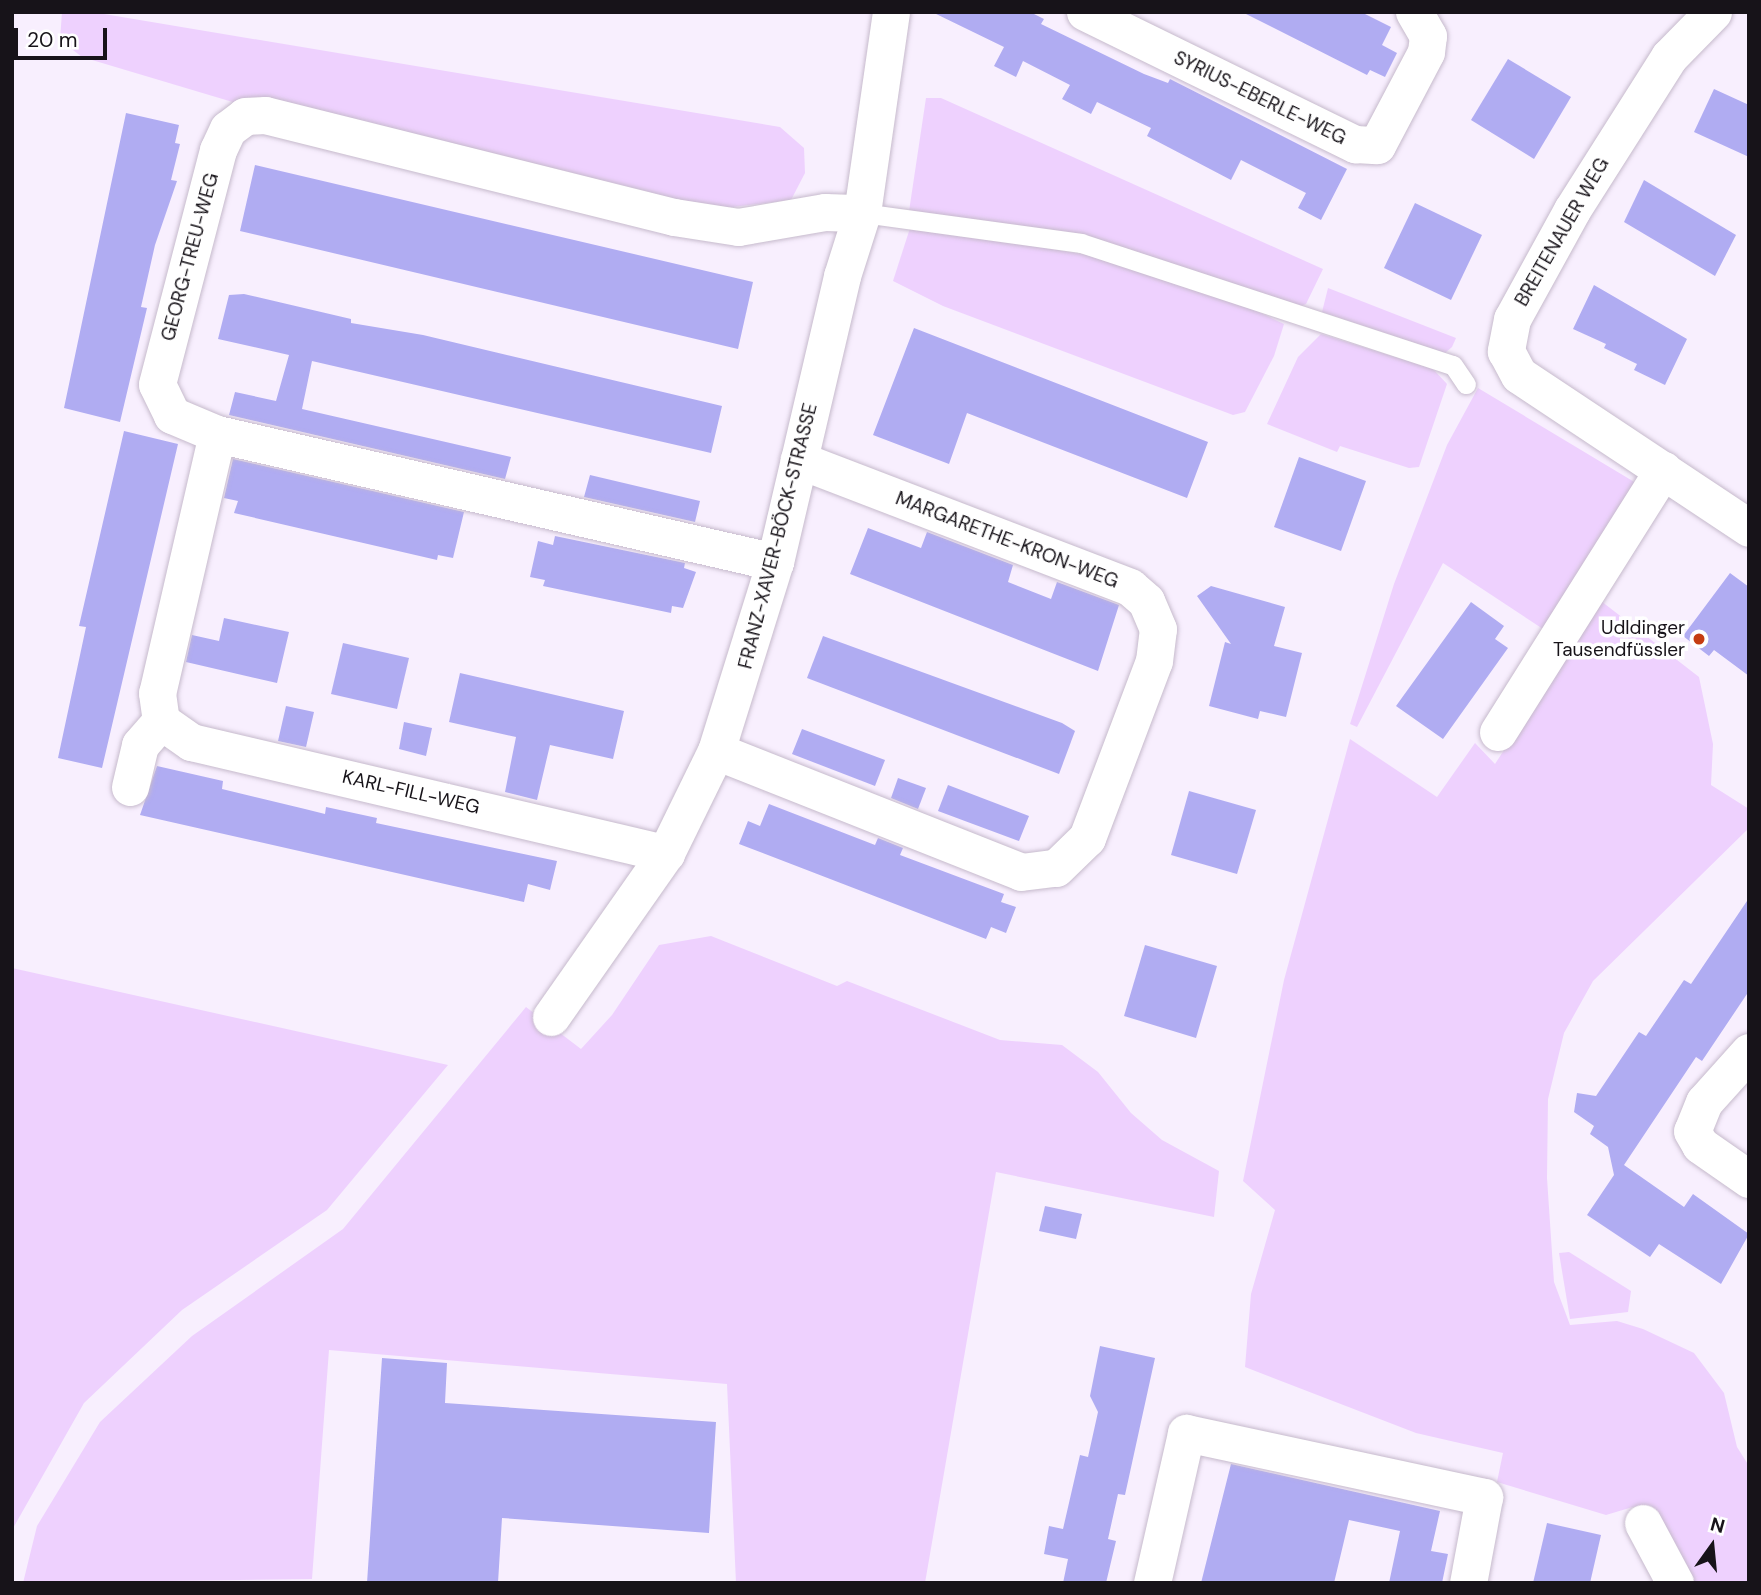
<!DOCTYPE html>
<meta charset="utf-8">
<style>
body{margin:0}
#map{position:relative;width:1761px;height:1595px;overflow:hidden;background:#f8effe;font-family:"DM Sans",sans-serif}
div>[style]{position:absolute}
.green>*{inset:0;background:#eed1fe}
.building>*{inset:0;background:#b0acf2}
.roads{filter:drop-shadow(0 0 2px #c6bacc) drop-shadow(0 0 2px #c6bacc)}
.lane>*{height:19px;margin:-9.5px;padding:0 9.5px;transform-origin:9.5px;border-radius:9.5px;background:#fff}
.street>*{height:37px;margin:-18.5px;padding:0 18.5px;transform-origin:18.5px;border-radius:18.5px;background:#fff}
.dots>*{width:19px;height:19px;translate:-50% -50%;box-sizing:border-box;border:4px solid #fff;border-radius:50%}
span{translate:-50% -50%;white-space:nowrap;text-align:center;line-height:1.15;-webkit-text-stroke:7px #fff;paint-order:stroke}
.street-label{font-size:19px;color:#171319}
.poi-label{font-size:19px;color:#171319}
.right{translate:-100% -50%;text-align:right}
.frame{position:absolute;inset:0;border:14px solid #171319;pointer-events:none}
.north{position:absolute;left:1677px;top:1511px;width:70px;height:70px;-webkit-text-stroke:5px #fff;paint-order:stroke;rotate:15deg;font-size:19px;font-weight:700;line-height:28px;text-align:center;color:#171319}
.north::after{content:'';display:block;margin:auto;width:24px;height:32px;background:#171319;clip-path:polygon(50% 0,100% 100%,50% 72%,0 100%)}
.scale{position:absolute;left:14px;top:28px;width:93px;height:32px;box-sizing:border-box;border:4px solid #171319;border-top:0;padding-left:9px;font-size:21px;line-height:24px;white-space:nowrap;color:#171319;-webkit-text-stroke:5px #fff;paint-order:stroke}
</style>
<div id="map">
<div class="green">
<i style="clip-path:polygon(62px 12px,92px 12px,780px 127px,804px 148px,805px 173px,791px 200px,707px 210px,246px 106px,82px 57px,60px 40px)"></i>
<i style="clip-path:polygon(926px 98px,941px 98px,1323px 269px,1306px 304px,1296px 308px,1165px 267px,908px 218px)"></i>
<i style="clip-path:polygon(911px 225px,1098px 257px,1231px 299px,1284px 324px,1274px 356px,1245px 412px,1233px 415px,943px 306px,893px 281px)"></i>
<i style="clip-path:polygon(1328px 288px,1456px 338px,1452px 347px,1445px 353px,1322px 312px)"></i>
<i style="clip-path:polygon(1321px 334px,1433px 369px,1447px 384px,1419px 467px,1409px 468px,1340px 446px,1337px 452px,1267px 424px,1298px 357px)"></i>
<i style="clip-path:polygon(1478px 388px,1636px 483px,1546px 631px,1443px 563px,1357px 727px,1350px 724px,1394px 584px,1447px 445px)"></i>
<i style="clip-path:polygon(1601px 601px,1699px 677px,1713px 744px,1711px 785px,1749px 809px,1749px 828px,1593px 981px,1564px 1033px,1548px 1099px,1547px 1178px,1554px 1282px,1570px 1325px,1617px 1321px,1643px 1329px,1694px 1353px,1724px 1393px,1737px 1447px,1749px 1466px,1749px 1583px,1685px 1583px,1636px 1506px,1606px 1515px,1497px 1482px,1503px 1453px,1416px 1433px,1245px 1367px,1251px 1294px,1275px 1210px,1243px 1181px,1284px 980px,1350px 739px,1437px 797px,1475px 743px,1495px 764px)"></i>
<i style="clip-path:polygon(711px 936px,837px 986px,847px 981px,1000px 1040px,1062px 1045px,1098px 1072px,1131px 1113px,1162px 1140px,1219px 1171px,1214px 1217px,996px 1172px,925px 1583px,736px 1583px,727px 1384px,329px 1350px,312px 1579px,23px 1583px,37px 1526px,100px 1422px,192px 1336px,343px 1229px,526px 1007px,581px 1049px,612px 1015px,659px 945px)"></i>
<i style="clip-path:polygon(12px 968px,448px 1065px,327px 1210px,182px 1310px,84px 1403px,12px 1530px)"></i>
<i style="clip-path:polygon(1569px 1252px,1631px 1291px,1628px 1312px,1570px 1319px,1559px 1253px)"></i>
</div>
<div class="building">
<i style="clip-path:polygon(932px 12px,1030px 12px,1044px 19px,1041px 24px,1144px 74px,1168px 83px,1170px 79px,1347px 169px,1321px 220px,1298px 208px,1306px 193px,1241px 160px,1231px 180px,1147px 136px,1151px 128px,1097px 102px,1091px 114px,1062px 99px,1070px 85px,1023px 61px,1016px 77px,994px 66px,1004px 47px)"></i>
<i style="clip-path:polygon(1242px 12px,1361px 12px,1391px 27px,1382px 45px,1397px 53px,1385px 77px,1370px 70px,1367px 75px)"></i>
<i style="clip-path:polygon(1508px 59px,1571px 97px,1534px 159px,1471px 120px)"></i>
<i style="clip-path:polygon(1714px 89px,1749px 105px,1749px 157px,1694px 132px)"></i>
<i style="clip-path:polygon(126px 113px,179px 125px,175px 143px,180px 144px,171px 180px,177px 181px,155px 245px,141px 307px,147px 308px,120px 422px,64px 408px)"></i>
<i style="clip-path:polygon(255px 165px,753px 282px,738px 349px,240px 231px)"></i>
<i style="clip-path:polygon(1644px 180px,1736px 235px,1715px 276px,1624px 222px)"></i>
<i style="clip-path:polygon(1415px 203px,1482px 235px,1451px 300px,1384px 268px)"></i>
<i style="clip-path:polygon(1594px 285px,1687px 339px,1665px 385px,1634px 370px,1637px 364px,1604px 348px,1606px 344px,1573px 329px)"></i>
<i style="clip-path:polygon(244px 294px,351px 319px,351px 323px,423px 335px,722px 406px,711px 453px,312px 361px,302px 409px,511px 457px,505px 479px,229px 415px,235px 392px,276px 401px,289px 355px,218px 339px,229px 295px)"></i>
<i style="clip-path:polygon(914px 328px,1208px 442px,1187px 498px,967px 413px,949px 464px,873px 435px)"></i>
<i style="clip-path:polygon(124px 431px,178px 444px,102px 768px,58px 758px,86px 627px,79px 626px)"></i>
<i style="clip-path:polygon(1299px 457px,1366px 481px,1341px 551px,1274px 527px)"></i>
<i style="clip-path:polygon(233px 459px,464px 512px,453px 558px,438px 555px,437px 560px,234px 513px,238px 501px,224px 498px)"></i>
<i style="clip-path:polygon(590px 475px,700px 501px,695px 522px,584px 497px)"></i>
<i style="clip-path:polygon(868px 528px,921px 548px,927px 532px,1013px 565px,1008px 582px,1051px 599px,1057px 582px,1119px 605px,1098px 671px,850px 574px)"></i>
<i style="clip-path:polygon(555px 536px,685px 563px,684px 568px,696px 572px,683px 608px,672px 606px,671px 613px,543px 586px,545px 580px,530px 577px,538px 541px,553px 545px)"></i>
<i style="clip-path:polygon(1730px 573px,1749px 587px,1749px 676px,1714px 650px,1709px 656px,1683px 636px)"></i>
<i style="clip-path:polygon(1211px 586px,1285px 607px,1274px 646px,1302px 653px,1286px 717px,1260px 711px,1258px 719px,1209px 706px,1225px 642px,1231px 644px,1197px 596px)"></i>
<i style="clip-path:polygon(1471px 602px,1504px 626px,1495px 639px,1508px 648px,1443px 739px,1396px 706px)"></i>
<i style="clip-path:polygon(224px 618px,289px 632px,277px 683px,186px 662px,192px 635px,219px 641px)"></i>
<i style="clip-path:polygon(823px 636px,1062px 723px,1075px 731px,1059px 774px,807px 678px)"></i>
<i style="clip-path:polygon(343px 643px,409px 658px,397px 709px,331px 694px)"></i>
<i style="clip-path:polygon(460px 673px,624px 711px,613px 759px,550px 745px,537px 800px,505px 792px,516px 737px,449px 722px)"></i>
<i style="clip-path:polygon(286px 706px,314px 712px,306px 747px,278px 741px)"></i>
<i style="clip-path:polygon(404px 722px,432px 728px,426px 756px,399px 749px)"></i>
<i style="clip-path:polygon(802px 729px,885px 760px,875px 786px,792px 754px)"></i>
<i style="clip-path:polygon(157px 766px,223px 781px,222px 789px,305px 809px,325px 814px,326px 807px,377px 818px,376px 823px,557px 861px,550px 890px,528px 884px,524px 902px,140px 815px)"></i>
<i style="clip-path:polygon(898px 778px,926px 788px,918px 809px,891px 798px)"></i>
<i style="clip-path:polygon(948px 785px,1029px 816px,1019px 841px,938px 811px)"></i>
<i style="clip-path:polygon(1189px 791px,1256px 810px,1237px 874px,1171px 855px)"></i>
<i style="clip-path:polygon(769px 804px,875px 845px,878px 838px,903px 848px,900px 855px,1004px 894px,1001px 902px,1016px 907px,1006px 933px,991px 927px,986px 939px,739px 844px,748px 821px,760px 826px)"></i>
<i style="clip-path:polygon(1749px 898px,1749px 991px,1702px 1061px,1696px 1057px,1624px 1165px,1684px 1207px,1693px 1194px,1749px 1234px,1721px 1284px,1659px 1244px,1650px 1257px,1587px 1215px,1614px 1175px,1608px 1147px,1590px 1134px,1594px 1126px,1574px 1112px,1577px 1093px,1596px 1096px,1639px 1032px,1646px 1036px,1684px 980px,1691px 984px)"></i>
<i style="clip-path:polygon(1145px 945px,1217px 966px,1196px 1038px,1124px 1016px)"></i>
<i style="clip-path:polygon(1045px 1206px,1082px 1214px,1076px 1239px,1039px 1231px)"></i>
<i style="clip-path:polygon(1100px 1346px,1155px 1358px,1125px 1495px,1118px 1494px,1108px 1539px,1116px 1541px,1106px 1583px,1063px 1583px,1068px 1559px,1044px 1554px,1049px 1526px,1063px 1529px,1080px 1455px,1088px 1457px,1098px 1412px,1090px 1396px)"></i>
<i style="clip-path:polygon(382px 1358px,447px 1363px,445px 1403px,716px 1422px,709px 1533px,502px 1518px,498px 1583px,367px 1583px)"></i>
<i style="clip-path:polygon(1231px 1464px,1440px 1511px,1431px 1551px,1448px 1554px,1442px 1583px,1389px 1583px,1400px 1531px,1349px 1520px,1334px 1583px,1201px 1583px)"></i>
<i style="clip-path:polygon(1547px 1523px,1601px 1535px,1590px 1583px,1533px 1583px)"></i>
</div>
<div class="roads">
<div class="lane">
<i style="left:862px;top:213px;width:221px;rotate:7.8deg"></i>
<i style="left:1081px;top:243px;width:391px;rotate:18.2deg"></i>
<i style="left:1453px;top:365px;width:23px;rotate:56deg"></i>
</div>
<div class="street">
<i style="left:1085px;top:12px;width:301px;rotate:26.1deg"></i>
<i style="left:1355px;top:144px;width:22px;rotate:3deg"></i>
<i style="left:1377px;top:145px;width:105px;rotate:-62.2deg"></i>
<i style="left:1426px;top:52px;width:16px;rotate:-83deg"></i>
<i style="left:1428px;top:36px;width:28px;rotate:-120deg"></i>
<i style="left:1713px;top:12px;width:63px;rotate:134.4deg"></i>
<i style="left:1669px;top:57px;width:181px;rotate:122.4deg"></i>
<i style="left:1572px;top:210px;width:124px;rotate:118.8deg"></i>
<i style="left:1512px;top:319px;width:33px;rotate:101deg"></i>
<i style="left:1506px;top:351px;width:27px;rotate:62deg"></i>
<i style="left:1519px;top:375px;width:276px;rotate:33.6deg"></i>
<i style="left:217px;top:434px;width:266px;rotate:103deg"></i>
<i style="left:157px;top:693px;width:28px;rotate:82deg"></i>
<i style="left:161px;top:721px;width:37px;rotate:35deg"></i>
<i style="left:191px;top:742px;width:488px;rotate:13.2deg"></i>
<i style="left:775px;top:562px;width:572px;rotate:-167.08deg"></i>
<i style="left:217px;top:434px;width:49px;rotate:-157.1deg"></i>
<i style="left:172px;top:415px;width:34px;rotate:-116deg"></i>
<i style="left:157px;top:384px;width:242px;rotate:-75.4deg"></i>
<i style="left:218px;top:150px;width:23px;rotate:-65deg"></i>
<i style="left:228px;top:129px;width:21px;rotate:-37deg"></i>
<i style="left:245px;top:116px;width:20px;rotate:-3deg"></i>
<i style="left:265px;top:115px;width:422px;rotate:14deg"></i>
<i style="left:674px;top:217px;width:65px;rotate:8.9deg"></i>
<i style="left:738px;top:227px;width:88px;rotate:-9.8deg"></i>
<i style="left:825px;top:212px;width:37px;rotate:2deg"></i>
<i style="left:1498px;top:732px;width:310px;rotate:-57.8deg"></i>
<i style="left:716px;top:751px;width:328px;rotate:21.6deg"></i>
<i style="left:1021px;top:872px;width:35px;rotate:-7deg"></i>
<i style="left:1056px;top:868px;width:43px;rotate:-44.1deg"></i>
<i style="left:1087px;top:838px;width:189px;rotate:-69.3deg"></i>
<i style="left:1154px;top:661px;width:32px;rotate:-83deg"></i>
<i style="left:1158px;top:629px;width:30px;rotate:-113deg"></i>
<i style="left:1146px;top:601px;width:21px;rotate:-139deg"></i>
<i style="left:1130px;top:587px;width:355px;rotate:-159deg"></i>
<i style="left:130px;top:787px;width:43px;rotate:-76.6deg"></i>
<i style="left:140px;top:745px;width:32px;rotate:-49deg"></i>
<i style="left:551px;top:1017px;width:200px;rotate:-55deg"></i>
<i style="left:666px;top:853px;width:114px;rotate:-63.9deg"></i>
<i style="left:716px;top:751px;width:198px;rotate:-72.7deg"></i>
<i style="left:775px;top:562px;width:294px;rotate:-76.8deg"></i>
<i style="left:842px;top:276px;width:66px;rotate:-72.4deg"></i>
<i style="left:862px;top:213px;width:203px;rotate:-81.8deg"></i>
<i style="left:1749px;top:1052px;width:67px;rotate:132deg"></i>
<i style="left:1704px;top:1102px;width:31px;rotate:112deg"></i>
<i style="left:1692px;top:1131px;width:16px;rotate:60deg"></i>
<i style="left:1700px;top:1145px;width:60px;rotate:34.8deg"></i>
<i style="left:1643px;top:1523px;width:68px;rotate:61.9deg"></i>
<i style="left:1152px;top:1583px;width:154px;rotate:-77.2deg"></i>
<i style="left:1186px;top:1433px;width:305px;rotate:12.1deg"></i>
<i style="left:1484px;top:1497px;width:87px;rotate:100.5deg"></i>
</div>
</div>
<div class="dots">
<i style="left:1699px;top:639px;background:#c53c12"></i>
</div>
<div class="street-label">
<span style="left:1260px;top:98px;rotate:26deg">SYRIUS-EBERLE-WEG</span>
<span style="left:1562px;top:232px;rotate:-60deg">BREITENAUER WEG</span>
<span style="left:190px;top:257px;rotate:-75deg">GEORG-TREU-WEG</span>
<span style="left:778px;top:536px;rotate:-76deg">FRANZ-XAVER-BÖCK-STRASSE</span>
<span style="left:1007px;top:540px;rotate:21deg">MARGARETHE-KRON-WEG</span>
<span style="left:411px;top:792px;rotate:13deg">KARL-FILL-WEG</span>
</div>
<div class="poi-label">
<span class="right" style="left:1685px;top:639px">Udldinger<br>Tausendfüssler</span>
</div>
<div class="frame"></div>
<div class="north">N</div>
<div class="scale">20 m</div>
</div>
